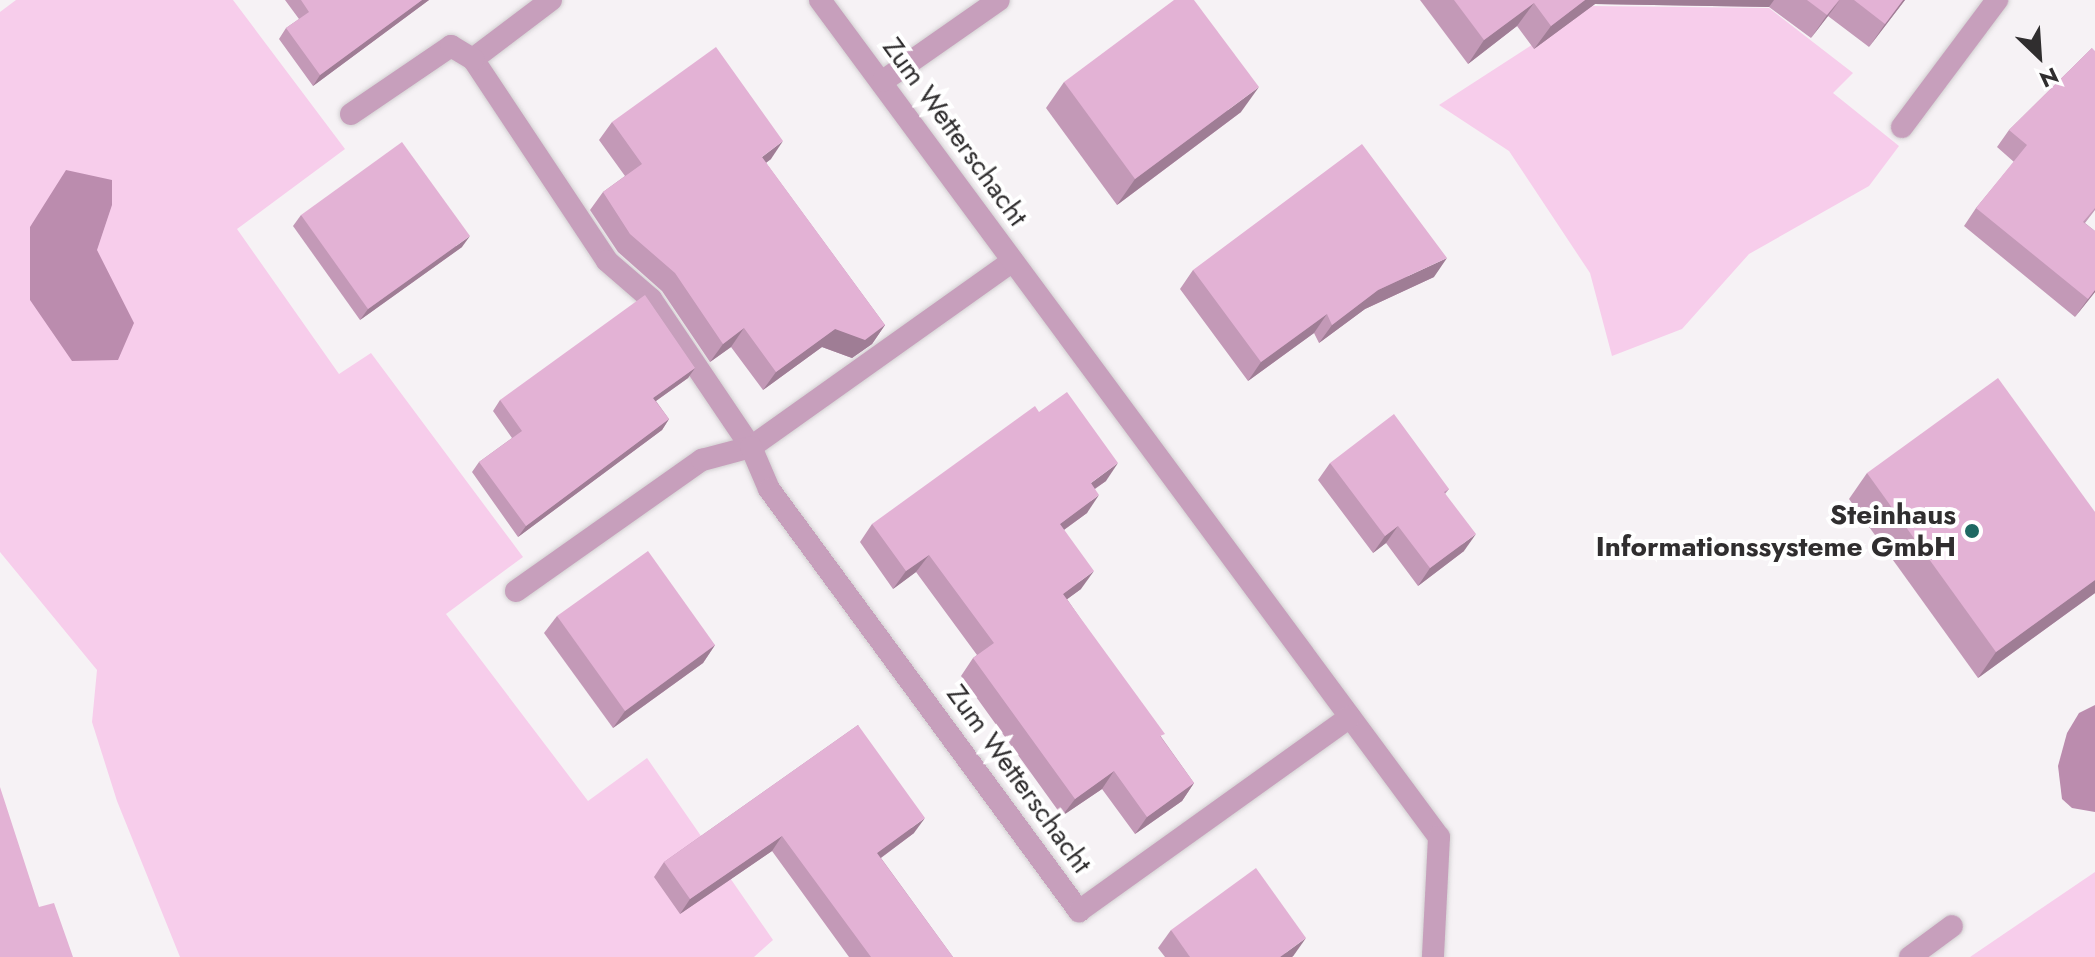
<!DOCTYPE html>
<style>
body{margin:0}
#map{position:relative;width:2095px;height:957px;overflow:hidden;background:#f6f2f5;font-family:Jost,sans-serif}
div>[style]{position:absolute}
.green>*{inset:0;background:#f7cdeb}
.water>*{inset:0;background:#bb8cae}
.roads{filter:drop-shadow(0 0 2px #d2cfd1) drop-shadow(0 0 2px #d2cfd1)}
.minor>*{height:22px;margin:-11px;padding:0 11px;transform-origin:11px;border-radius:11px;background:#c79fbc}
.wall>*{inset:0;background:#c399b7}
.shaded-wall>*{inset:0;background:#9f7d95}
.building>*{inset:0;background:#e3b2d5}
.dots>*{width:22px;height:22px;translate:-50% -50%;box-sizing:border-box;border:4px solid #fff;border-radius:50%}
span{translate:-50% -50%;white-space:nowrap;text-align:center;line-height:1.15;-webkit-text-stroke:8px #fff;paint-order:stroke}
.street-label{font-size:28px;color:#302e2f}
.poi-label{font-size:28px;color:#302e2f;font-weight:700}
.right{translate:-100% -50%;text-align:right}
.north{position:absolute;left:1999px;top:16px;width:80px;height:80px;-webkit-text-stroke:6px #fff;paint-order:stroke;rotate:155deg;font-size:22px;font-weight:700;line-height:32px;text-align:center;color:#302e2f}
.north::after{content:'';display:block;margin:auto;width:28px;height:36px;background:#302e2f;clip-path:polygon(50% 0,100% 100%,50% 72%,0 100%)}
</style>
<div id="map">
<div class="green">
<i style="clip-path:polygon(16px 0,233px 0,345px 149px,237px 229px,339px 374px,371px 353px,523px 557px,446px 614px,588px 801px,647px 758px,773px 940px,754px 957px,180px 957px,117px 801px,92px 722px,97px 670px,0 552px,0 12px)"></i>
<i style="clip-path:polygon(1592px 6px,1769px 8px,1853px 73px,1833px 93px,1899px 146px,1869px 186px,1749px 254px,1682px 329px,1612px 356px,1590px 273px,1509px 151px,1439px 105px)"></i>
<i style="clip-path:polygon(2095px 872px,2095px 957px,1970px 957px)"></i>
</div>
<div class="water">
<i style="clip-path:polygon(66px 170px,112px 180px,112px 205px,97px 250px,134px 323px,118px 360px,72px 361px,30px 300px,30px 227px)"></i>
<i style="clip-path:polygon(2095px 705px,2095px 812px,2072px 808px,2062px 799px,2058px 766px,2067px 733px,2079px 713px)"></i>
</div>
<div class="roads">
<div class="minor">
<i style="left:551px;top:0;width:98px;rotate:142.9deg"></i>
<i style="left:473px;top:59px;width:242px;rotate:56.4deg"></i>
<i style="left:607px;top:261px;width:58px;rotate:40.8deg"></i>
<i style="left:651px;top:299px;width:179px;rotate:56deg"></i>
<i style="left:751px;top:447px;width:321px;rotate:-35.4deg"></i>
<i style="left:820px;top:0;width:1041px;rotate:53.52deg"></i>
<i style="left:1439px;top:837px;width:120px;rotate:92.9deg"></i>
<i style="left:883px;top:81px;width:141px;rotate:-34.9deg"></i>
<i style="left:351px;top:114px;width:121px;rotate:-34.2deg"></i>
<i style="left:451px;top:46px;width:26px;rotate:31deg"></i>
<i style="left:1902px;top:127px;width:159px;rotate:-53.2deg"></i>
<i style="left:516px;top:591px;width:228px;rotate:-35.2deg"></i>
<i style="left:702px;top:460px;width:51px;rotate:-14.9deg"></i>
<i style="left:751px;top:447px;width:46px;rotate:66.8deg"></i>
<i style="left:769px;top:489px;width:524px;rotate:53.7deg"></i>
<i style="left:1079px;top:911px;width:333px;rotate:-35.6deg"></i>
<i style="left:1910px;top:957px;width:52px;rotate:-36.4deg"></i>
</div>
</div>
<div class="wall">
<i style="clip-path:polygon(285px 0,429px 0,313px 86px,279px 39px,286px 28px,299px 19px)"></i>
<i style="clip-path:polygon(1420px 0,1905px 0,1869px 47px,1828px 16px,1811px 38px,1769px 7px,1595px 4px,1534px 49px,1517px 26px,1468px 64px)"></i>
<i style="clip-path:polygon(2092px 48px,2095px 210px,2085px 223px,2095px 231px,2095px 292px,2075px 317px,1964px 226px,1976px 208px,2014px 162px,1997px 147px,2009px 130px)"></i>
<i style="clip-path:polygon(1064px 82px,1241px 112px,1117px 205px,1046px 108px)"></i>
<i style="clip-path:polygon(612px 122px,771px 159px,766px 163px,885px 325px,872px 344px,852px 358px,822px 347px,763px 390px,731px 347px,710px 362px,662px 291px,618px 252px,590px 210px,603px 192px,625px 176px,599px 140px)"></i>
<i style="clip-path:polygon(301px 215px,462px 247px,360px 320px,293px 226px)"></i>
<i style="clip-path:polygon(1193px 270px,1434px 277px,1365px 309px,1319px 343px,1314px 333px,1248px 381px,1180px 289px)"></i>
<i style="clip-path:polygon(695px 368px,688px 378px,656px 401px,669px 419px,662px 430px,518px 537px,472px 472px,479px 462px,512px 438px,493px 411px,500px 400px)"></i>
<i style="clip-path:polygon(1330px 463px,1449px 489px,1445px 494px,1464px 551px,1418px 586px,1386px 543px,1373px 553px,1318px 480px)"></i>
<i style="clip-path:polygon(1867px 473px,2095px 512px,2095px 593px,1978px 678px,1849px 499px)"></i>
<i style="clip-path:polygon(1106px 481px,1095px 489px,1087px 513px,1064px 530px,1081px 589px,1067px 599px,1162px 738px,1194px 783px,1182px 801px,1135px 834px,1102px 789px,1062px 816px,961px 676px,973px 658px,977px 655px,916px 572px,893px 589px,860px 542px,872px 524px)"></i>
<i style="clip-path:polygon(557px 616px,715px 645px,703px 663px,613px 728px,544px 633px)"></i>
<i style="clip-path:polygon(858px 725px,914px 833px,881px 858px,953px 957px,849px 957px,772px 851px,680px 914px,654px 877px,664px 862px)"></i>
<i style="clip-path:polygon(1171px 930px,1294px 955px,1292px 957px,1165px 957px,1158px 948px)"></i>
</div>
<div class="shaded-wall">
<i style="clip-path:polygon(422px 0,429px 0,313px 86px,320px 75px)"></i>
<i style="clip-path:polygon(1585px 0,1774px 0,1769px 7px,1595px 4px,1534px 49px,1551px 26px)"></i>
<i style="clip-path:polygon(1840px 0,1828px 16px,1811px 38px,1827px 15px)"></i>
<i style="clip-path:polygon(1903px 0,1905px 0,1869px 47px,1885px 24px)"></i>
<i style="clip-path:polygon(1534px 3px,1517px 26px,1468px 64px,1484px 40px)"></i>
<i style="clip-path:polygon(1259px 87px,1241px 112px,1117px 205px,1135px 179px)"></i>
<i style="clip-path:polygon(783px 141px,771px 159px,749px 175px,762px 157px)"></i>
<i style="clip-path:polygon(470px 236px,462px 247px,360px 320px,368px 309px)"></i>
<i style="clip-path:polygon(1447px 258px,1434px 277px,1365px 309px,1319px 343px,1332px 325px,1378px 290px)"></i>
<i style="clip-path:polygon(2095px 290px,2095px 292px,2075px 317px,2088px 299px)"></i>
<i style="clip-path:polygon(1327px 314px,1314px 333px,1248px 381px,1261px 362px)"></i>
<i style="clip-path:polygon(885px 325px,872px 344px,852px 358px,822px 347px,763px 390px,776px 372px,835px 329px)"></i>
<i style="clip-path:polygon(744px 328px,731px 347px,710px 362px,723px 344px)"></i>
<i style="clip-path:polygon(695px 368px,688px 378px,646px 408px,653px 398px)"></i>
<i style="clip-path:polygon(669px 419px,662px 430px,518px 537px,526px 526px)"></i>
<i style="clip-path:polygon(1118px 463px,1106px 481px,1078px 500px,1091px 483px)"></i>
<i style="clip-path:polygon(1099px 495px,1087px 513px,1047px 542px,1060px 524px)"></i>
<i style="clip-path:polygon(1398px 526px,1386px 543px,1373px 553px,1385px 536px)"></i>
<i style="clip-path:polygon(1476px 534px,1464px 551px,1418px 586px,1430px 568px)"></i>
<i style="clip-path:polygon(929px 555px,916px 572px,893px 589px,906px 571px)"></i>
<i style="clip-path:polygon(1094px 571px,1081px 589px,1051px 611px,1063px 594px)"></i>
<i style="clip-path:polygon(2095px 580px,2095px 593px,1978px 678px,1996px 652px)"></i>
<i style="clip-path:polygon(715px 645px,703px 663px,613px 728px,625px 711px)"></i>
<i style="clip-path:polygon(1114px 771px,1102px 789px,1062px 816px,1075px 799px)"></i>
<i style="clip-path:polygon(1194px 783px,1182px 801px,1135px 834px,1147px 817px)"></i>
<i style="clip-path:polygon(925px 818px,914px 833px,867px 868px,877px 853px)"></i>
<i style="clip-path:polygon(782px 836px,772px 851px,680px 914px,690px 899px)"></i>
<i style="clip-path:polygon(1306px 938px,1294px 955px,1292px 957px,1280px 957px)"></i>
</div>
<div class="building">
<i style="clip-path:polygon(301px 0,422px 0,320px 75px,286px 28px,309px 12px)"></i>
<i style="clip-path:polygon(1174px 0,1194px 0,1259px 87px,1135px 179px,1064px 82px)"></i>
<i style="clip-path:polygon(1454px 0,1585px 0,1551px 26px,1534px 3px,1484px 40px)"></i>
<i style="clip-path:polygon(1807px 0,1839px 0,1827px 15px)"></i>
<i style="clip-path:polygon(1854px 0,1903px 0,1885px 24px)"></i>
<i style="clip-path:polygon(716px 47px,783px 141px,762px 157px,885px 325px,865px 340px,835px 329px,776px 372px,744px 328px,723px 344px,675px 273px,630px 234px,603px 192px,642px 164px,612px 122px)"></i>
<i style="clip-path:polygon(2092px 48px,2095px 51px,2095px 208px,2083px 222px,2095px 231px,2095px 290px,2088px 299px,1976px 208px,2027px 145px,2009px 130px)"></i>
<i style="clip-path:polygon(402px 142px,470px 236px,368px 309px,301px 215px)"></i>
<i style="clip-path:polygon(1362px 144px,1447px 258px,1378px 290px,1332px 325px,1327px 314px,1261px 362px,1193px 270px)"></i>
<i style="clip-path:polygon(645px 295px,695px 368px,653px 398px,669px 419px,526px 526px,479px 462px,522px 431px,500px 400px)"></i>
<i style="clip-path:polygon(1998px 378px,2095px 512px,2095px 580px,1996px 652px,1867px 473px)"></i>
<i style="clip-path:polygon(1067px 392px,1118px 463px,1091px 483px,1099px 495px,1060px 524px,1094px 571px,1063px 594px,1165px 734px,1160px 736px,1194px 783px,1147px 817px,1114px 771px,1075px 799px,973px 658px,994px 643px,929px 555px,906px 571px,872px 524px,1035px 406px,1039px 412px)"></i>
<i style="clip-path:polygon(1394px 414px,1449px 489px,1444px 492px,1476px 534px,1430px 568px,1398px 526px,1385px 536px,1330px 463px)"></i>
<i style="clip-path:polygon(648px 551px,715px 645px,625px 711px,557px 616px)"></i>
<i style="clip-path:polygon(858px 725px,925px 818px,877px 853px,953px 957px,871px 957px,782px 836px,690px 899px,664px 862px)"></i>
<i style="clip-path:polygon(0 787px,39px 907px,54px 903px,73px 957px,0 957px)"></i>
<i style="clip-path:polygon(1256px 868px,1306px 938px,1280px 957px,1190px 957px,1171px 930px)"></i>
</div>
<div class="dots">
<i style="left:1972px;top:531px;background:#1e6862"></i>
</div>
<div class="street-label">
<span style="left:955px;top:132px;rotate:54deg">Zum Wetterschacht</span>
<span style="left:1019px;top:779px;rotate:54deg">Zum Wetterschacht</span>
</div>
<div class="poi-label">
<span class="right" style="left:1956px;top:531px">Steinhaus<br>Informationssysteme GmbH</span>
</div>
<div class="north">N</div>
</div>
